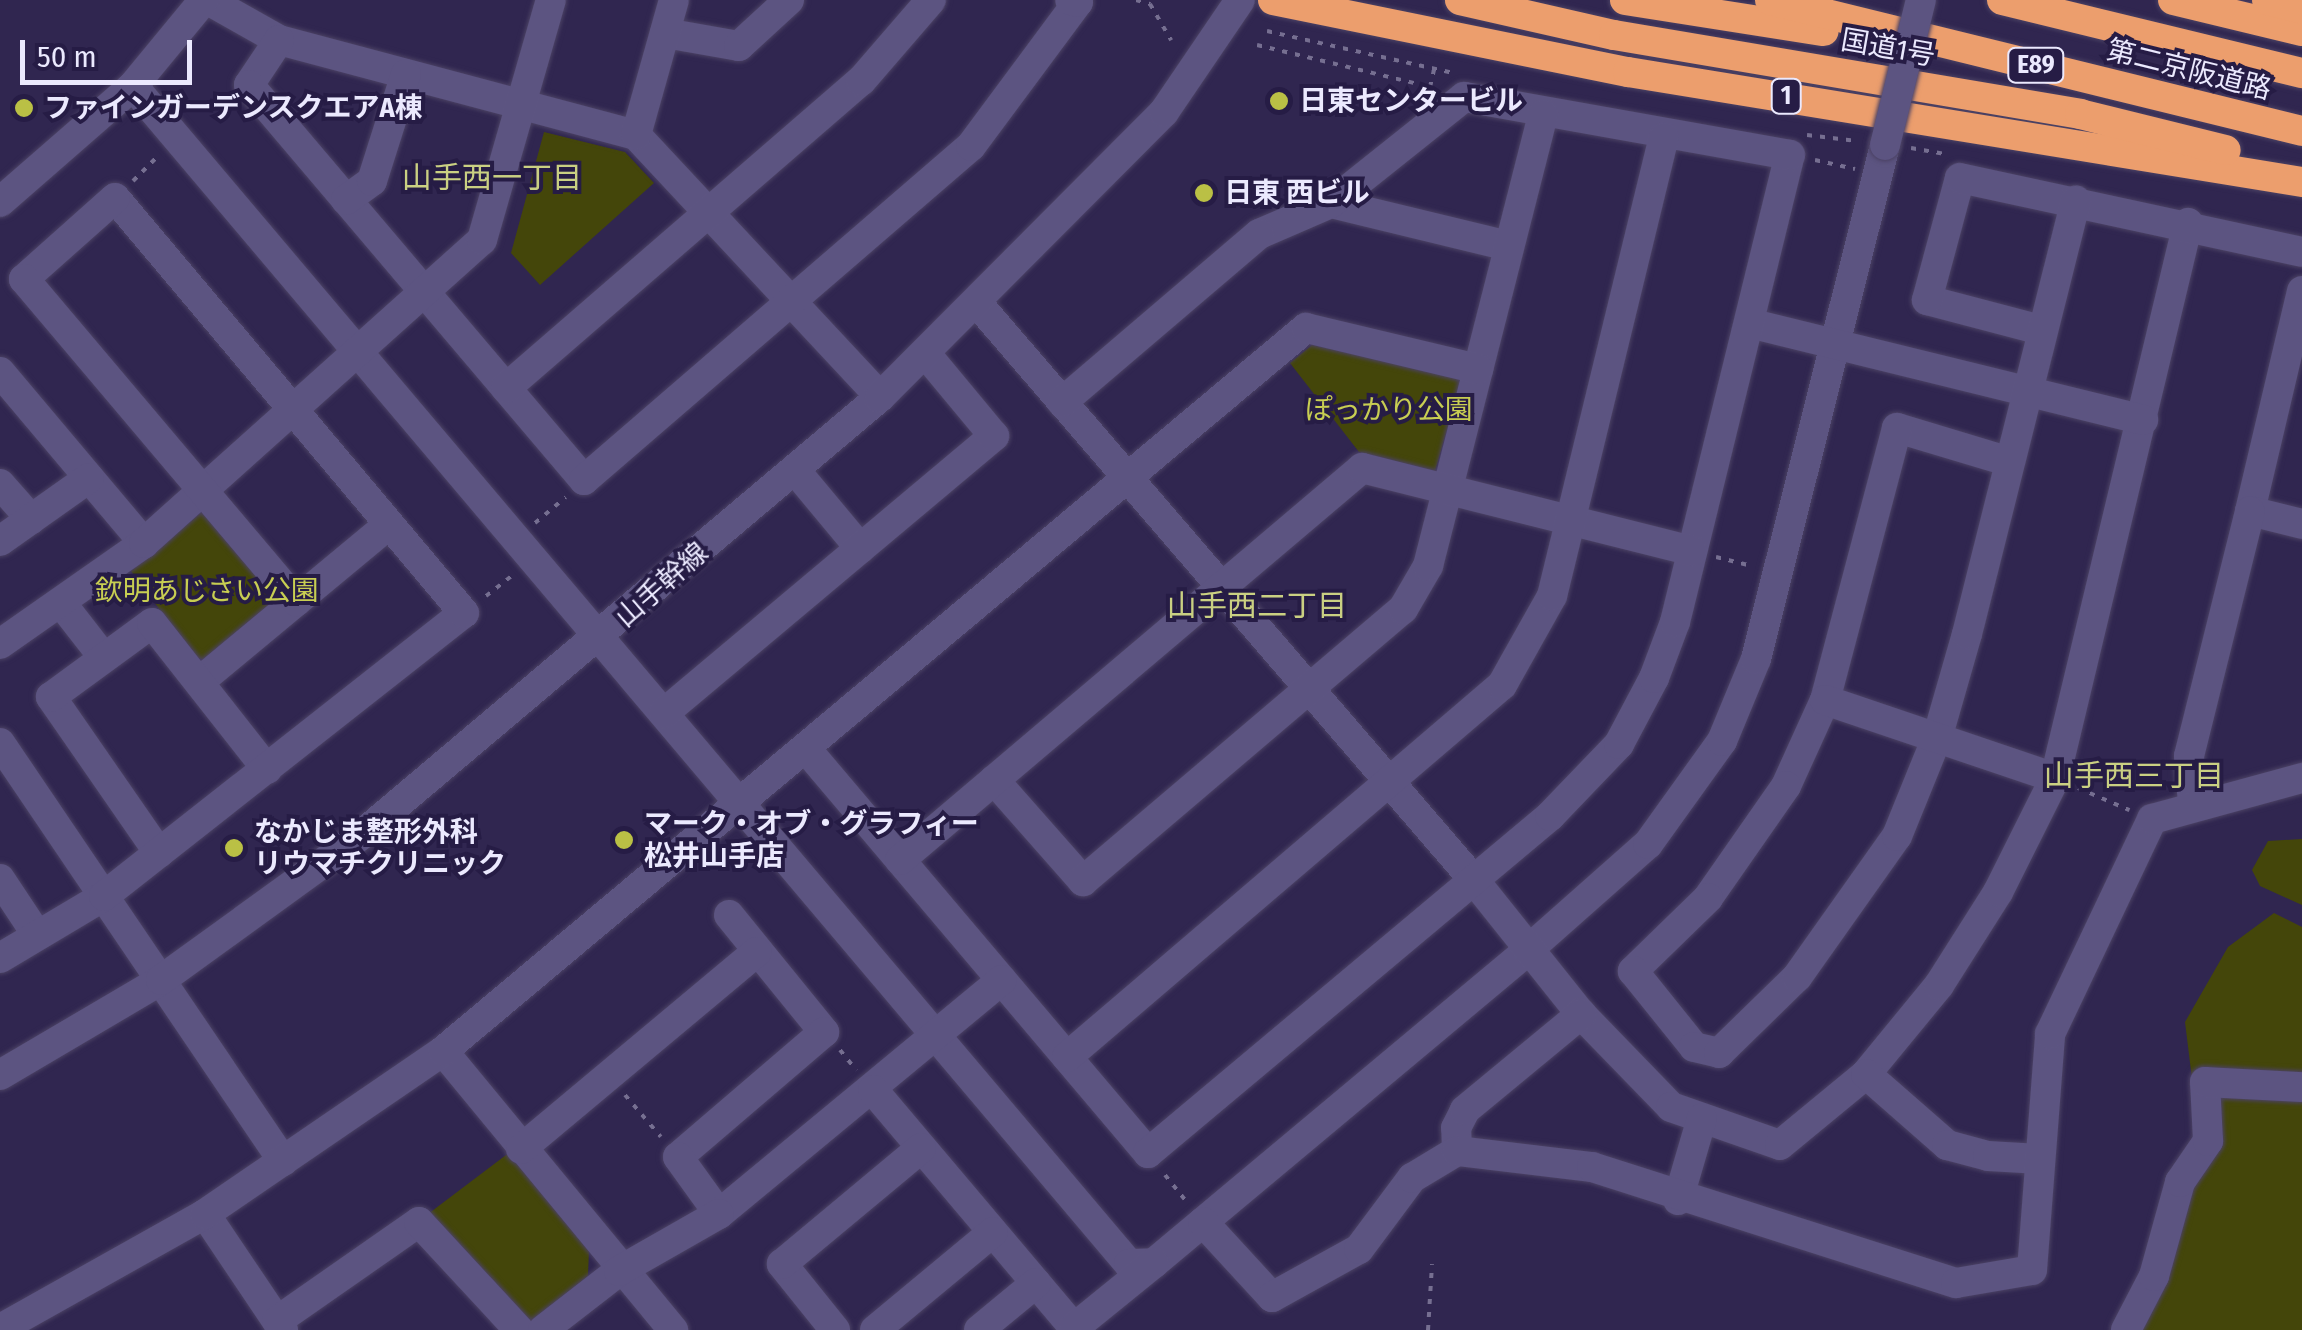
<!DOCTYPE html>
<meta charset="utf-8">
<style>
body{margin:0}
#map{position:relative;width:2302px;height:1330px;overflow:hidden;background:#302650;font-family:"Fira Sans Condensed","Noto Sans JP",sans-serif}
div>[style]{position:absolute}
.green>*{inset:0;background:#44460a}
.path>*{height:4px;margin-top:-2px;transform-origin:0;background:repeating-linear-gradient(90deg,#766f91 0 5px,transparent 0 13px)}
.roads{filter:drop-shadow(0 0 2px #4b4264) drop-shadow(0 0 2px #4b4264)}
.minor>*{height:30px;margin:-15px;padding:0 15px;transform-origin:15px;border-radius:15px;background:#5c5481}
.highway>*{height:30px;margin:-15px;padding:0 15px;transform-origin:15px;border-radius:15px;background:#ec9e6d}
.bridges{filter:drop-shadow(0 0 2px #4b4264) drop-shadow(0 0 2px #4b4264)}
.minor-bridge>*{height:30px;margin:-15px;padding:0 15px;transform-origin:15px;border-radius:15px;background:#5c5481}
.dots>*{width:28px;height:28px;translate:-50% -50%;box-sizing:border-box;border:5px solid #261c45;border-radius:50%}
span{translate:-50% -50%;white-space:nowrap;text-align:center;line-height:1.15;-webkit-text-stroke:8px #261c45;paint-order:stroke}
.shield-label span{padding:2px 8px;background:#261c45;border:2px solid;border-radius:8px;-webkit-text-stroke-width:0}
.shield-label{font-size:25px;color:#ebe9fe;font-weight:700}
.street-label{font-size:28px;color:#ebe9fe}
.poi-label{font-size:28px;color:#ebe9fe;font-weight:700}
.left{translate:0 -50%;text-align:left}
.park-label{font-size:28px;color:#c8ce52}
.neighbourhood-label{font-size:30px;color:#cad082}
.scale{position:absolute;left:20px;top:40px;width:172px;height:45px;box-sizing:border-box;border:5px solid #ebe9fe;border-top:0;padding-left:12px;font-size:30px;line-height:35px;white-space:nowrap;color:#ebe9fe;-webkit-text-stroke:8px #261c45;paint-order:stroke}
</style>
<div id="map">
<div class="green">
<i style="clip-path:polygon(544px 132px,625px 152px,654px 183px,540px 285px,511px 253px)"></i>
<i style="clip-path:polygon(1312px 345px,1462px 378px,1435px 471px,1359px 452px,1290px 363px)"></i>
<i style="clip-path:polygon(203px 511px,272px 591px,269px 606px,208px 660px,196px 658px,131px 571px)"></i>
<i style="clip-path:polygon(2302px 839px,2302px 905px,2260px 886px,2252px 870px,2268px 841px)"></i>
<i style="clip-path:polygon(2274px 913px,2302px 927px,2302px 1330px,2116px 1330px,2199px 1136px,2185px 1022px,2228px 947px)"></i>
<i style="clip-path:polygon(510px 1152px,589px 1250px,588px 1276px,527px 1327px,428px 1214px)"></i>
</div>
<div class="path">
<i style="left:1136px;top:0;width:15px;rotate:16deg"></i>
<i style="left:1150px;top:4px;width:42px;rotate:59.7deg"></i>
<i style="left:1267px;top:31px;width:191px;rotate:12.7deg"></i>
<i style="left:1257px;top:45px;width:179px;rotate:13.6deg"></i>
<i style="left:1430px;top:87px;width:18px;rotate:-77deg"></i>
<i style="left:1807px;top:135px;width:50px;rotate:6.8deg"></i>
<i style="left:1911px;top:148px;width:36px;rotate:10deg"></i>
<i style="left:1815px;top:160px;width:41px;rotate:12.7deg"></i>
<i style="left:133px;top:181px;width:35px;rotate:-45deg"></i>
<i style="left:535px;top:523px;width:40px;rotate:-40deg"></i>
<i style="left:1716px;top:557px;width:36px;rotate:14deg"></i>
<i style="left:486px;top:596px;width:36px;rotate:-38deg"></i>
<i style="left:2078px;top:788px;width:56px;rotate:23.3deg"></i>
<i style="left:840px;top:1050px;width:26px;rotate:51deg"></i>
<i style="left:625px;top:1095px;width:55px;rotate:49.4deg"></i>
<i style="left:1165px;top:1175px;width:35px;rotate:51deg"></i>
<i style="left:1428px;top:1330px;width:66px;rotate:-86.5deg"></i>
</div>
<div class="roads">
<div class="minor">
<i style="left:208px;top:0;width:81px;rotate:29.4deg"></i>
<i style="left:279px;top:40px;width:369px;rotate:14.9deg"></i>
<i style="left:636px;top:135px;width:358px;rotate:47deg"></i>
<i style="left:665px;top:33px;width:75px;rotate:10deg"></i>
<i style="left:739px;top:46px;width:68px;rotate:-42.6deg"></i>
<i style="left:279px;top:40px;width:54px;rotate:123.7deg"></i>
<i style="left:249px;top:85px;width:518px;rotate:49.7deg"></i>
<i style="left:584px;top:480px;width:511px;rotate:-40.8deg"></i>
<i style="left:971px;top:146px;width:179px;rotate:-53.4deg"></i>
<i style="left:1078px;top:2px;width:8px;rotate:-166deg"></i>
<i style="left:133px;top:86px;width:1543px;rotate:49.79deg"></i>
<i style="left:1129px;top:1264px;width:25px;rotate:-2deg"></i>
<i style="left:1154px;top:1263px;width:488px;rotate:-39.9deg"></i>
<i style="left:1528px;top:950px;width:160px;rotate:-41.5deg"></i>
<i style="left:1648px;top:844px;width:127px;rotate:-54.3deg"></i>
<i style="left:1722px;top:741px;width:89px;rotate:-67.5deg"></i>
<i style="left:1756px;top:659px;width:530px;rotate:-75.91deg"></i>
<i style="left:636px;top:135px;width:140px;rotate:-74.3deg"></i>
<i style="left:346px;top:200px;width:32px;rotate:-36deg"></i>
<i style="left:372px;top:181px;width:112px;rotate:-72.4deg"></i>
<i style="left:0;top:202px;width:176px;rotate:-41.1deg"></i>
<i style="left:133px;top:86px;width:112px;rotate:-50.5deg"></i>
<i style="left:1331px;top:203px;width:183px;rotate:13.6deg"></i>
<i style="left:2302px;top:291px;width:226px;rotate:103.3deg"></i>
<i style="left:2250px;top:511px;width:54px;rotate:14deg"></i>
<i style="left:978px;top:304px;width:760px;rotate:49.27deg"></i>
<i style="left:1474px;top:880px;width:171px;rotate:51.4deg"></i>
<i style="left:1581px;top:1014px;width:129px;rotate:45.9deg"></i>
<i style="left:1671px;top:1107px;width:115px;rotate:19.2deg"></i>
<i style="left:1780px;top:1145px;width:112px;rotate:-39.5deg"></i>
<i style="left:1866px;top:1074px;width:115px;rotate:-50.6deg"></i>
<i style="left:1939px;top:985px;width:110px;rotate:-57.6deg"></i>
<i style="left:1998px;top:892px;width:127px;rotate:-63.4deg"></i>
<i style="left:2055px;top:778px;width:571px;rotate:-76.52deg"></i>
<i style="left:1749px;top:323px;width:406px;rotate:13.8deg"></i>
<i style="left:2041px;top:330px;width:118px;rotate:-165.3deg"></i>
<i style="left:1927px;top:300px;width:126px;rotate:-74.9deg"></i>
<i style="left:1960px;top:178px;width:350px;rotate:12.2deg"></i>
<i style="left:0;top:372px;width:224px;rotate:49.9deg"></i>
<i style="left:506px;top:388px;width:469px;rotate:-40.9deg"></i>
<i style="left:861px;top:81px;width:107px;rotate:-49.2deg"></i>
<i style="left:2007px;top:461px;width:115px;rotate:-163.3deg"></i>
<i style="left:1897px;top:428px;width:281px;rotate:104.8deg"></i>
<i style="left:1825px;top:700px;width:94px;rotate:114.4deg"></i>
<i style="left:1786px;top:786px;width:136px;rotate:124.9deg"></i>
<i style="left:1708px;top:898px;width:105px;rotate:135.8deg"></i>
<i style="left:1633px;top:971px;width:97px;rotate:51.2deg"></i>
<i style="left:1694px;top:1047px;width:26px;rotate:13deg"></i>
<i style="left:1719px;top:1053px;width:109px;rotate:-44.3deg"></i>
<i style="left:1797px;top:977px;width:173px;rotate:-54.7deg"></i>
<i style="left:1897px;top:836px;width:109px;rotate:-67.9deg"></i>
<i style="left:1938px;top:735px;width:105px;rotate:-74deg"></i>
<i style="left:1967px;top:634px;width:447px;rotate:-75.9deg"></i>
<i style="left:795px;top:470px;width:102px;rotate:50.2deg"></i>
<i style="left:0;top:484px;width:47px;rotate:48.5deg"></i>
<i style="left:0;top:541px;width:109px;rotate:-35.3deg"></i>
<i style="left:62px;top:604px;width:68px;rotate:52.1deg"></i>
<i style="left:0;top:644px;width:176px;rotate:-35deg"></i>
<i style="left:144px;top:543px;width:454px;rotate:-41.9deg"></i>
<i style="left:482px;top:240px;width:250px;rotate:-74deg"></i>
<i style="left:199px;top:682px;width:247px;rotate:-39.7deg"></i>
<i style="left:1825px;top:700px;width:243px;rotate:18.7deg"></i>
<i style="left:664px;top:713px;width:431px;rotate:-40deg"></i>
<i style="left:994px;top:436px;width:108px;rotate:-129.7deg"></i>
<i style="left:0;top:743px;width:505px;rotate:55.9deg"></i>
<i style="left:807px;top:750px;width:528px;rotate:49.76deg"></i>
<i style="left:1148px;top:1153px;width:525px;rotate:-39.97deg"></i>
<i style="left:1550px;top:816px;width:100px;rotate:-46.2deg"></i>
<i style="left:1619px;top:744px;width:75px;rotate:-62.1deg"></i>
<i style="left:1654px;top:678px;width:60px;rotate:-69.4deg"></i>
<i style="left:1675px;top:622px;width:481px;rotate:-76.2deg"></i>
<i style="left:1790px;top:155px;width:331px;rotate:-169.9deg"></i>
<i style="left:1464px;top:97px;width:170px;rotate:141.4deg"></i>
<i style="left:1331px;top:203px;width:78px;rotate:156.7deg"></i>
<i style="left:1259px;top:234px;width:259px;rotate:139.5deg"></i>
<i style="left:994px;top:780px;width:135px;rotate:48.6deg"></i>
<i style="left:1083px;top:881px;width:420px;rotate:-40.4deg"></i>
<i style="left:1403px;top:609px;width:50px;rotate:-59.8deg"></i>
<i style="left:1428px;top:566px;width:466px;rotate:-75.7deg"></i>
<i style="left:2193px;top:804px;width:48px;rotate:-94.8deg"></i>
<i style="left:2189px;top:756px;width:252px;rotate:-76deg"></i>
<i style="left:159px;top:853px;width:190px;rotate:-124.7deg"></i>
<i style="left:51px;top:697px;width:125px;rotate:-36.2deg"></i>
<i style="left:152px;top:623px;width:186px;rotate:51.8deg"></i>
<i style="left:900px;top:860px;width:606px;rotate:-40.31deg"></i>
<i style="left:1362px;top:468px;width:340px;rotate:14.1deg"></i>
<i style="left:0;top:879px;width:67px;rotate:56.5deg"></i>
<i style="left:729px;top:915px;width:151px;rotate:50.9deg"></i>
<i style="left:824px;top:1032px;width:192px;rotate:139.4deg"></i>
<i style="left:678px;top:1157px;width:70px;rotate:54.3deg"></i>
<i style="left:719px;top:1214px;width:367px;rotate:-39.6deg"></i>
<i style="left:0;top:958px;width:121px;rotate:-30.8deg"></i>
<i style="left:104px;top:896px;width:458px;rotate:-38.2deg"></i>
<i style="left:464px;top:613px;width:542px;rotate:-130.06deg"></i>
<i style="left:115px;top:198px;width:122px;rotate:138.3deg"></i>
<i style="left:24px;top:279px;width:422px;rotate:49.8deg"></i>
<i style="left:443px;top:1051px;width:362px;rotate:50.5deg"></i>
<i style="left:1067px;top:1057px;width:572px;rotate:-40.54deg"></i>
<i style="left:1502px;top:685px;width:102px;rotate:-60.7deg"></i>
<i style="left:1552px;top:596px;width:472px;rotate:-76.3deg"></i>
<i style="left:1866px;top:1074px;width:108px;rotate:41.2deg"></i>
<i style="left:1947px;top:1145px;width:42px;rotate:15deg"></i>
<i style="left:1988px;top:1156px;width:52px;rotate:3.3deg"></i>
<i style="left:0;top:1075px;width:187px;rotate:-30.5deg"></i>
<i style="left:161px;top:980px;width:247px;rotate:-35.9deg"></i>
<i style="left:361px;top:835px;width:679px;rotate:-40.16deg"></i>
<i style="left:880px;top:397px;width:402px;rotate:-45.1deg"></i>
<i style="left:1164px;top:112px;width:135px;rotate:-55.8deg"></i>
<i style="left:873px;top:1090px;width:314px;rotate:49.8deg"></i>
<i style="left:521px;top:1149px;width:307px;rotate:-39.9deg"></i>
<i style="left:1457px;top:1151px;width:23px;rotate:-92deg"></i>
<i style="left:1456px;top:1128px;width:20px;rotate:-63deg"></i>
<i style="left:1465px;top:1110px;width:151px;rotate:-39.6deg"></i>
<i style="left:1678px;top:1200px;width:85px;rotate:-73.7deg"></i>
<i style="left:205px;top:1214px;width:140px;rotate:56.1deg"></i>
<i style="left:1203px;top:1222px;width:102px;rotate:47.4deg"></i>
<i style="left:1272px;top:1297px;width:99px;rotate:-28.9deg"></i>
<i style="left:1359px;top:1249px;width:89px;rotate:-53.3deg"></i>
<i style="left:1412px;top:1178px;width:52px;rotate:-31deg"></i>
<i style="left:1457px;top:1151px;width:136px;rotate:6.8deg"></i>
<i style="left:1592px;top:1167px;width:382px;rotate:17.7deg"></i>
<i style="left:1956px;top:1283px;width:77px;rotate:-9.7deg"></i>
<i style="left:2032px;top:1270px;width:237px;rotate:-85.6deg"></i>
<i style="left:2050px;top:1034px;width:238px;rotate:-64.6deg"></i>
<i style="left:2152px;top:819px;width:156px;rotate:-15.3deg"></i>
<i style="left:277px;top:1321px;width:173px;rotate:-34.9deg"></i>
<i style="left:419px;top:1222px;width:147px;rotate:47.2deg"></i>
<i style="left:1074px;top:1328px;width:103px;rotate:-39.1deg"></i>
<i style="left:0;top:1329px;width:235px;rotate:-29.3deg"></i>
<i style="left:205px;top:1214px;width:288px;rotate:-34.4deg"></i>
<i style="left:443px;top:1051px;width:1126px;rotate:-39.96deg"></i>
<i style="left:1306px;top:328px;width:177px;rotate:13.4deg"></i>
<i style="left:543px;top:1330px;width:96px;rotate:-37.8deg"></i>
<i style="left:619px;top:1271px;width:115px;rotate:-29.7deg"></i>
<i style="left:835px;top:1330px;width:85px;rotate:-128.8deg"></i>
<i style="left:782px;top:1264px;width:181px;rotate:-39.8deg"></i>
<i style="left:875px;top:1330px;width:153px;rotate:-39.7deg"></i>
<i style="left:979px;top:1330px;width:74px;rotate:-39.5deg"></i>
<i style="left:2126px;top:1330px;width:61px;rotate:-62.6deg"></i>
<i style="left:2154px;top:1276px;width:98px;rotate:-74.5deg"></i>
<i style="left:2180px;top:1182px;width:50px;rotate:-55.7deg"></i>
<i style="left:2208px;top:1141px;width:59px;rotate:-92.9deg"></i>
<i style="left:2205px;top:1082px;width:97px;rotate:3deg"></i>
</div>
<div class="highway">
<i style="left:1273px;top:0;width:362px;rotate:11.5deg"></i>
<i style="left:1628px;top:72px;width:683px;rotate:9.27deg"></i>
<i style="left:1460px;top:0;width:158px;rotate:12.8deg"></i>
<i style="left:1614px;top:35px;width:473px;rotate:9.6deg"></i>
<i style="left:2080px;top:114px;width:150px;rotate:13.9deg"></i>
<i style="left:1625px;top:0;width:201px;rotate:8.9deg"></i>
<i style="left:1770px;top:0;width:548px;rotate:13.83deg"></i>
<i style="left:2002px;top:0;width:309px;rotate:13.7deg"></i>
<i style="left:2173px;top:0;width:133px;rotate:13.5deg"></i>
<i style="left:2267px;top:0;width:36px;rotate:14deg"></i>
</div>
</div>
<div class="bridges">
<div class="minor-bridge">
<i style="left:1885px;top:145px;width:149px;rotate:-76.1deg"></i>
</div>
</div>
<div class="dots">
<i style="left:1279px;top:101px;background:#bac045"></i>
<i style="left:24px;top:108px;background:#bac045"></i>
<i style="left:1204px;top:193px;background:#bac045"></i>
<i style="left:624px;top:840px;background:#bac045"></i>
<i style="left:234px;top:848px;background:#bac045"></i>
</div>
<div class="shield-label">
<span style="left:2036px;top:65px">E89</span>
<span style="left:1786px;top:96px">1</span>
</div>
<div class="street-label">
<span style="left:1888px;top:48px;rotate:10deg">国道1号</span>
<span style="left:2189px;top:70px;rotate:14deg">第二京阪道路</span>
<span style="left:662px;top:585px;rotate:-41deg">山手幹線</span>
</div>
<div class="poi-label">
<span class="left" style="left:1299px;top:101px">日東センタービル</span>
<span class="left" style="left:44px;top:108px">ファインガーデンスクエアA棟</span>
<span class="left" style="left:1224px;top:193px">日東 西ビル</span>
<span class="left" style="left:644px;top:840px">マーク・オブ・グラフィー<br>松井山手店</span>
<span class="left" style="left:254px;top:848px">なかじま整形外科<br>リウマチクリニック</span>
</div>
<div class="park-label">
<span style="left:1389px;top:410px">ぽっかり公園</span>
<span style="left:207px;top:591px">欽明あじさい公園</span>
</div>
<div class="neighbourhood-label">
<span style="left:492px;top:178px">山手西一丁目</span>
<span style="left:1257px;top:606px">山手西二丁目</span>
<span style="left:2134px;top:776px">山手西三丁目</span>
</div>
<div class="scale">50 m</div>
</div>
